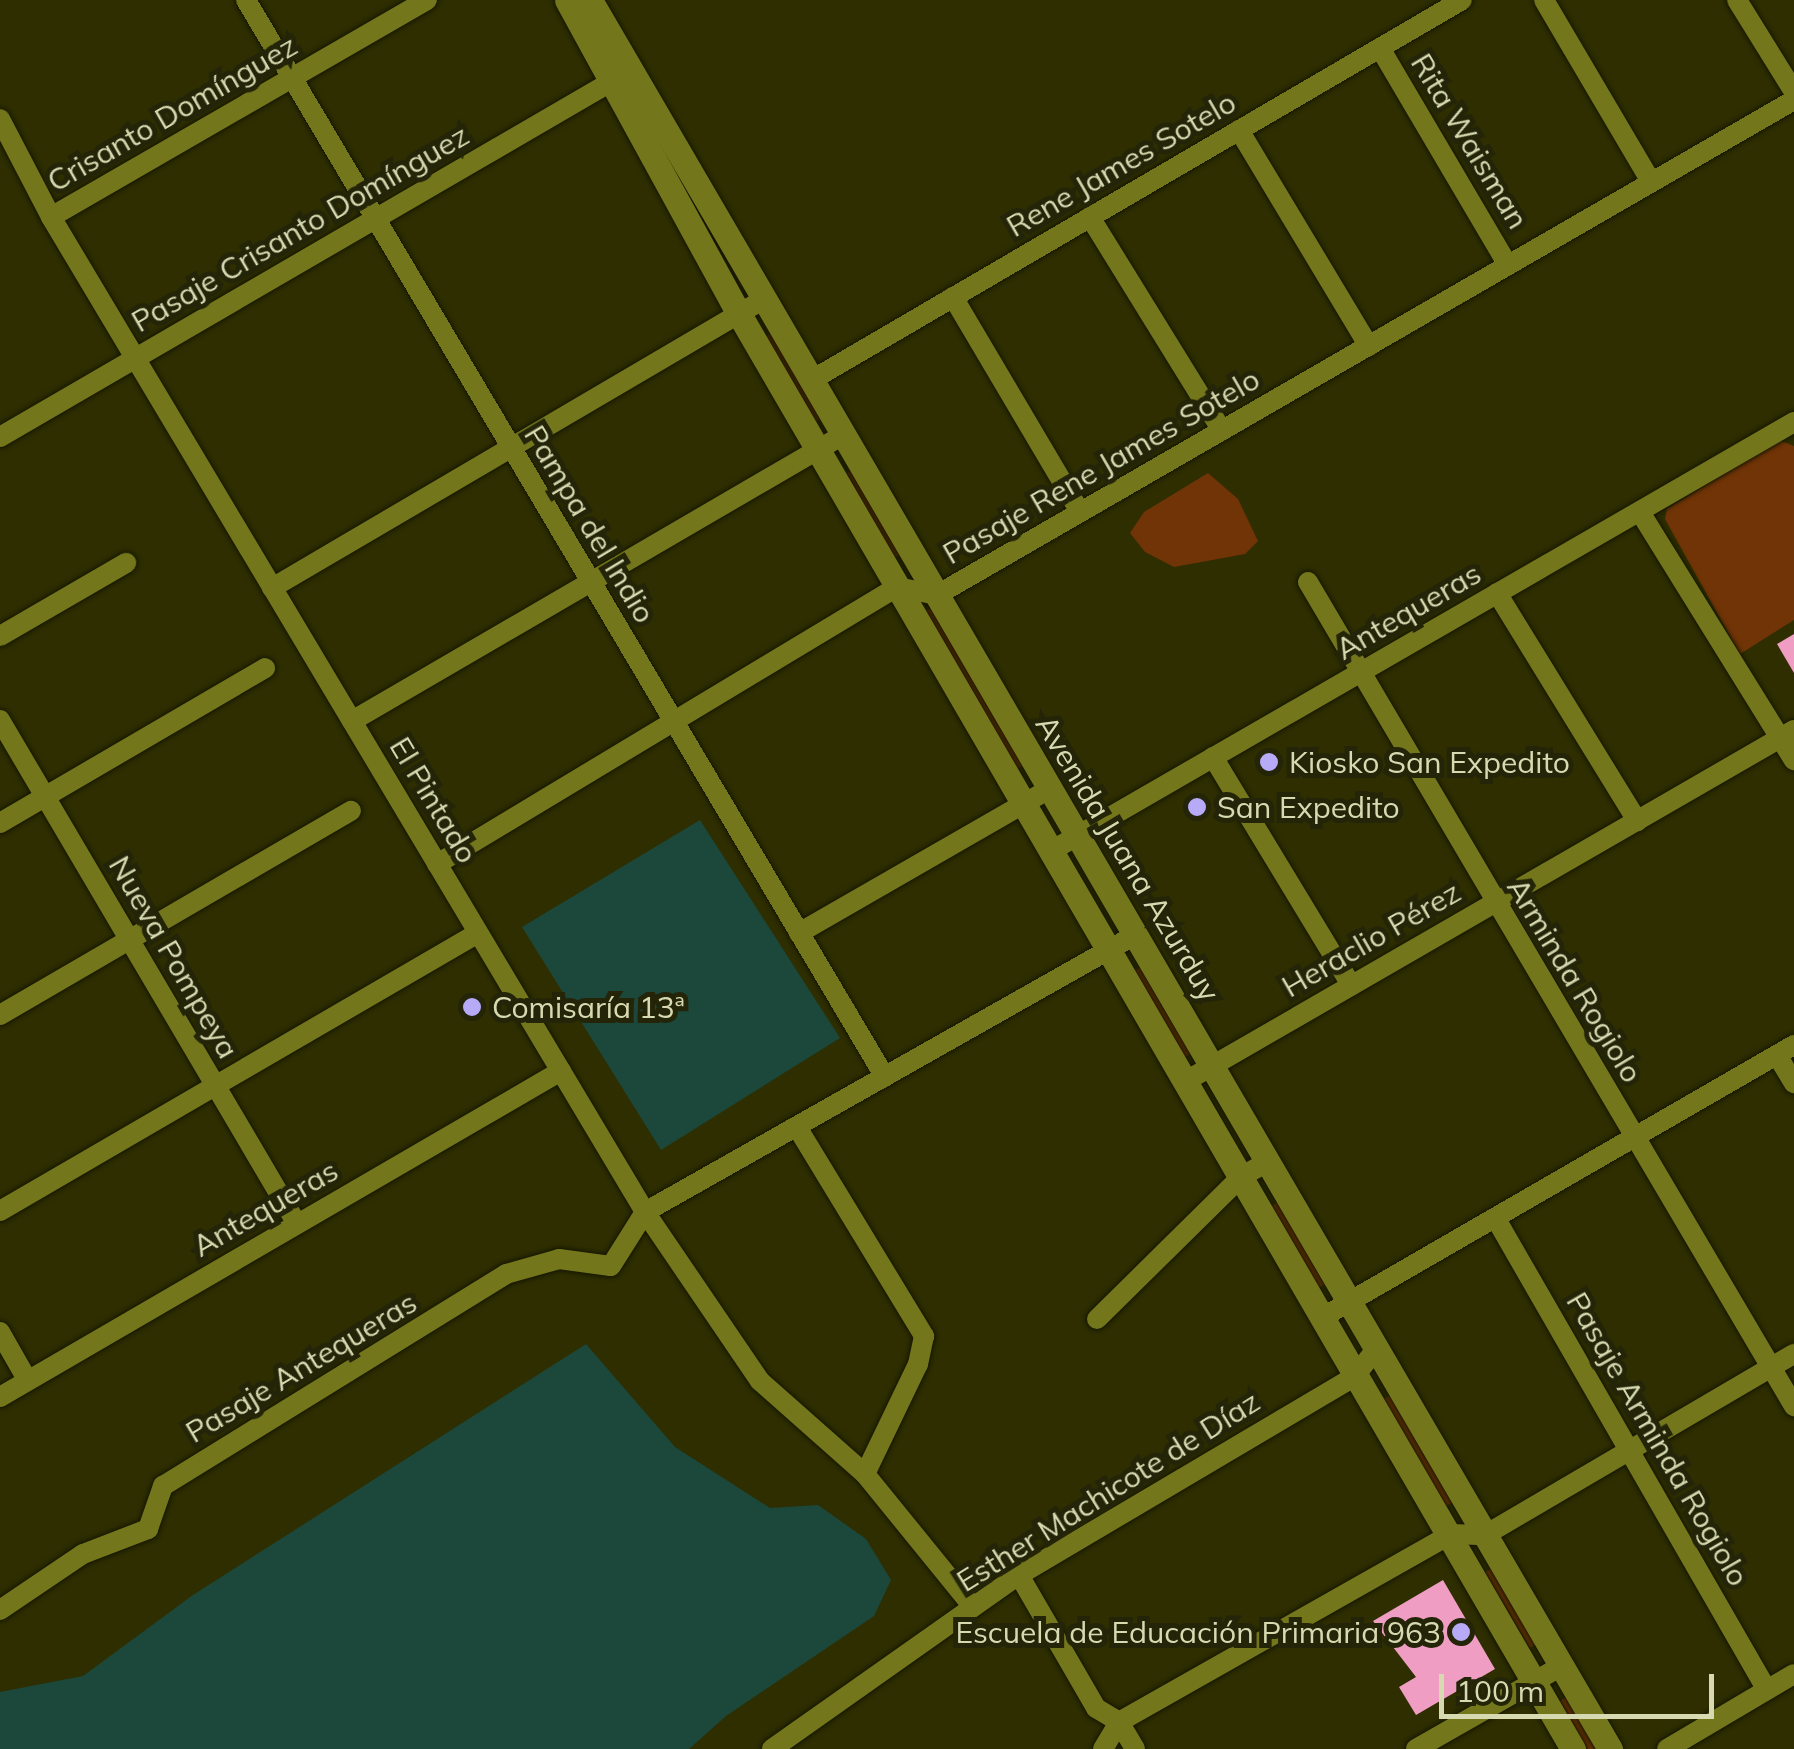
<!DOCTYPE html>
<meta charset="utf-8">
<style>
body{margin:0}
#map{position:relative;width:1794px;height:1749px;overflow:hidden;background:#2e2e00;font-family:Mulish,sans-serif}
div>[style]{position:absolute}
.green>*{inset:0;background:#713406}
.water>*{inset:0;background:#1c483b}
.building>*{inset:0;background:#ef9dc3}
.roads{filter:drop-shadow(0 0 2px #151600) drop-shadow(0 0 2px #151600)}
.minor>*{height:20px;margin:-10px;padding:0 10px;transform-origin:10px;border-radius:10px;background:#74761b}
.secondary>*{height:25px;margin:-12.5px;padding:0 12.5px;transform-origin:12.5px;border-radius:12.5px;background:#74761b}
.dots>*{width:28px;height:28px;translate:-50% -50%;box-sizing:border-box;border:5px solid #232408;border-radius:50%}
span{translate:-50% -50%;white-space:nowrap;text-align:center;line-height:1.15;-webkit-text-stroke:10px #232408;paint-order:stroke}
.street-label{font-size:30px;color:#d7dab1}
.poi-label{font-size:30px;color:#d7dab1}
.left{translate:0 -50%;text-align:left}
.right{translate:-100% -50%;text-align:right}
.scale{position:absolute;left:1439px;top:1674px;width:275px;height:45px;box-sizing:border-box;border:5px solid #d7dab1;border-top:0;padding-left:12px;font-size:30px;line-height:35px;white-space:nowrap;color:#d7dab1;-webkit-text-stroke:8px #232408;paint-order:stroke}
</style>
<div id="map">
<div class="green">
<i style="clip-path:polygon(773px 332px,822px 418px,815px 422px,766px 336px)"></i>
<i style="clip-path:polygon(1779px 440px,1794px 446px,1794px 620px,1740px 654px,1665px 519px,1667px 509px)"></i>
<i style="clip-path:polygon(853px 470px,901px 554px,894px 558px,847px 473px)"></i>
<i style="clip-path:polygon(1208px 473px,1238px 499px,1258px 541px,1245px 554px,1174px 567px,1145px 552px,1130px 533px,1144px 512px)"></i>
<i style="clip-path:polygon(932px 608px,1023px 766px,1017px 769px,926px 611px)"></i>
<i style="clip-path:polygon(1141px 967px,1192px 1053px,1184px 1058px,1134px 971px)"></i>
<i style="clip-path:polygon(1278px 1202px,1326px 1284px,1318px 1288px,1270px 1207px)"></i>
<i style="clip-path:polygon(1391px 1395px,1453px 1502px,1445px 1507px,1382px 1400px)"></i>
<i style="clip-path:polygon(1491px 1569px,1536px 1644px,1530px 1648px,1485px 1572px)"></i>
<i style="clip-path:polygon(1566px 1697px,1596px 1749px,1587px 1749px,1560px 1701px)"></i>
</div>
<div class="water">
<i style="clip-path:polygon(700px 820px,840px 1038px,661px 1150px,522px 927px)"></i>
<i style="clip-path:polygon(586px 1344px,675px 1447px,770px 1508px,818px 1505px,866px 1539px,891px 1580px,874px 1616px,726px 1716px,689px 1749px,0 1749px,0 1692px,83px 1676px,193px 1595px)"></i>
</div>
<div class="building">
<i style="clip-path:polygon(1794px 634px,1794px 673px,1777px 644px)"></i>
<i style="clip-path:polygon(1443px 1580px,1495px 1669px,1416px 1715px,1399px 1687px,1416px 1677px,1373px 1621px)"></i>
</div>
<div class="roads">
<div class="minor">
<i style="left:246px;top:0;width:1252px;rotate:59.32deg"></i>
<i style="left:1544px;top:0;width:211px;rotate:59.5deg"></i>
<i style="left:1737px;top:0;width:108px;rotate:58.2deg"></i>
<i style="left:1380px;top:48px;width:252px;rotate:59.5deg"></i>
<i style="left:0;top:119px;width:110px;rotate:62.5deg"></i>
<i style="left:51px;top:217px;width:1159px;rotate:59.16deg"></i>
<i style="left:645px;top:1212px;width:204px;rotate:55.8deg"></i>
<i style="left:760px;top:1381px;width:140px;rotate:41.5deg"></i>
<i style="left:865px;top:1474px;width:171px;rotate:50.9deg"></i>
<i style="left:1239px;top:130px;width:252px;rotate:59deg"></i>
<i style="left:51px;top:217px;width:434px;rotate:-30deg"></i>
<i style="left:1090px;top:217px;width:251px;rotate:58.3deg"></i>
<i style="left:953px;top:297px;width:250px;rotate:59.4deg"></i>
<i style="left:810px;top:381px;width:755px;rotate:-30.3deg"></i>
<i style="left:0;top:437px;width:718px;rotate:-30.17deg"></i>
<i style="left:1640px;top:512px;width:292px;rotate:58.2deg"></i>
<i style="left:1308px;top:582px;width:957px;rotate:59.47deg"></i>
<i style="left:272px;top:588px;width:571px;rotate:-30.43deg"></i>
<i style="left:1497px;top:593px;width:268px;rotate:58.4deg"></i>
<i style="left:0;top:636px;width:146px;rotate:-30.1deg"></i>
<i style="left:0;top:720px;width:585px;rotate:59.49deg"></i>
<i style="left:352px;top:721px;width:568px;rotate:-30.22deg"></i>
<i style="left:1213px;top:757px;width:267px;rotate:58.8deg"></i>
<i style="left:0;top:823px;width:307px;rotate:-30.3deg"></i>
<i style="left:1051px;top:851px;width:858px;rotate:-30deg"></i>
<i style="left:437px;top:864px;width:537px;rotate:-31.06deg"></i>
<i style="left:897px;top:587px;width:41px;rotate:11.3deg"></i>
<i style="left:937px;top:595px;width:990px;rotate:-30.01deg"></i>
<i style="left:799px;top:933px;width:287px;rotate:-29.9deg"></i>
<i style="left:0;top:1015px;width:406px;rotate:-30.2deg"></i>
<i style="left:1777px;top:1055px;width:33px;rotate:59deg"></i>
<i style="left:1186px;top:1081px;width:702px;rotate:-30deg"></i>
<i style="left:797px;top:1127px;width:245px;rotate:58.7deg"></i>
<i style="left:924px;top:1336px;width:29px;rotate:102deg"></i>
<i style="left:918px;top:1364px;width:122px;rotate:115.7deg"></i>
<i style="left:0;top:1211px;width:553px;rotate:-30.18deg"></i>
<i style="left:1496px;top:1219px;width:543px;rotate:60.09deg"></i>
<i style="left:1323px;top:1317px;width:544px;rotate:-30.01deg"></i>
<i style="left:1097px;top:1319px;width:202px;rotate:-44.6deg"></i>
<i style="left:1241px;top:1177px;width:28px;rotate:-30deg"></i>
<i style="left:0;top:1332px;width:56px;rotate:60.3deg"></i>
<i style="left:0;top:1397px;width:649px;rotate:-30.16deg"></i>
<i style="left:1019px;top:1575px;width:154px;rotate:59.9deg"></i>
<i style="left:1096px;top:1708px;width:27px;rotate:31deg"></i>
<i style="left:1119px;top:1722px;width:31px;rotate:59deg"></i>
<i style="left:0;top:1610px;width:100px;rotate:-34deg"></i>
<i style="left:83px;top:1554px;width:70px;rotate:-21deg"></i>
<i style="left:148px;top:1529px;width:46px;rotate:-70.8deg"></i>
<i style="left:163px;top:1486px;width:403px;rotate:-31.7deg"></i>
<i style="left:506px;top:1274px;width:55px;rotate:-15.8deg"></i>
<i style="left:559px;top:1259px;width:52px;rotate:7.7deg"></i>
<i style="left:611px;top:1266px;width:64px;rotate:-57.8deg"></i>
<i style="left:645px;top:1212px;width:563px;rotate:-29.48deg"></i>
<i style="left:1119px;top:1722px;width:382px;rotate:-29.5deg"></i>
<i style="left:1451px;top:1534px;width:34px;rotate:2deg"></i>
<i style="left:1485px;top:1535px;width:358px;rotate:-30.4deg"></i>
<i style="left:772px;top:1749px;width:302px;rotate:-35.2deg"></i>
<i style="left:1019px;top:1575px;width:391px;rotate:-30.6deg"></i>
<i style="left:1355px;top:1376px;width:31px;rotate:-52deg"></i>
<i style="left:1103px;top:1749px;width:31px;rotate:-59deg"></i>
<i style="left:1416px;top:1749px;width:166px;rotate:-29.7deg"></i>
<i style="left:1667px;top:1749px;width:147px;rotate:-30.6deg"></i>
</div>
<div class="secondary">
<i style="left:567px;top:0;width:358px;rotate:61.3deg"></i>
<i style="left:739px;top:314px;width:1660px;rotate:59.84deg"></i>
<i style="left:590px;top:0;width:2025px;rotate:59.75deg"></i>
</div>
</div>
<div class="dots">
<i style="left:1269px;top:762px;background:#b7abf8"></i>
<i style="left:1197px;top:807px;background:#b7abf8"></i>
<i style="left:472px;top:1007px;background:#b7abf8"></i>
<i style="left:1461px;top:1632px;background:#b7abf8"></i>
</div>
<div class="street-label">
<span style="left:172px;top:113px;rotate:-30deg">Crisanto Domínguez</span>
<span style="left:1470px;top:141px;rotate:59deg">Rita Waisman</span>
<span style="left:1121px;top:164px;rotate:-30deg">Rene James Sotelo</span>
<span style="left:300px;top:228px;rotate:-30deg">Pasaje Crisanto Domínguez</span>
<span style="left:1101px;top:466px;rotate:-30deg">Pasaje Rene James Sotelo</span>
<span style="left:590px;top:524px;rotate:59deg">Pampa del Indio</span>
<span style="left:1408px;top:611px;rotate:-30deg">Antequeras</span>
<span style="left:434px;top:800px;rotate:59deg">El Pintado</span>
<span style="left:1128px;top:858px;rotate:59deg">Avenida Juana Azurduy</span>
<span style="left:1371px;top:939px;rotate:-30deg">Heraclio Pérez</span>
<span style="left:174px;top:957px;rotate:60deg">Nueva Pompeya</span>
<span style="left:1575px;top:980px;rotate:59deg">Arminda Rogiolo</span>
<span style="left:265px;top:1208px;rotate:-30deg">Antequeras</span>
<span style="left:301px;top:1367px;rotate:-31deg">Pasaje Antequeras</span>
<span style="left:1658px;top:1439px;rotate:60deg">Pasaje Arminda Rogiolo</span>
<span style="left:1108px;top:1491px;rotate:-32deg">Esther Machicote de Díaz</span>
</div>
<div class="poi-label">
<span class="left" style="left:1289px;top:762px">Kiosko San Expedito</span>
<span class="left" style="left:1217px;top:807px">San Expedito</span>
<span class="left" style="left:492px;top:1007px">Comisaría 13ª</span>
<span class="right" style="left:1441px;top:1632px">Escuela de Educación Primaria 963</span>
</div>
<div class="scale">100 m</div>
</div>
